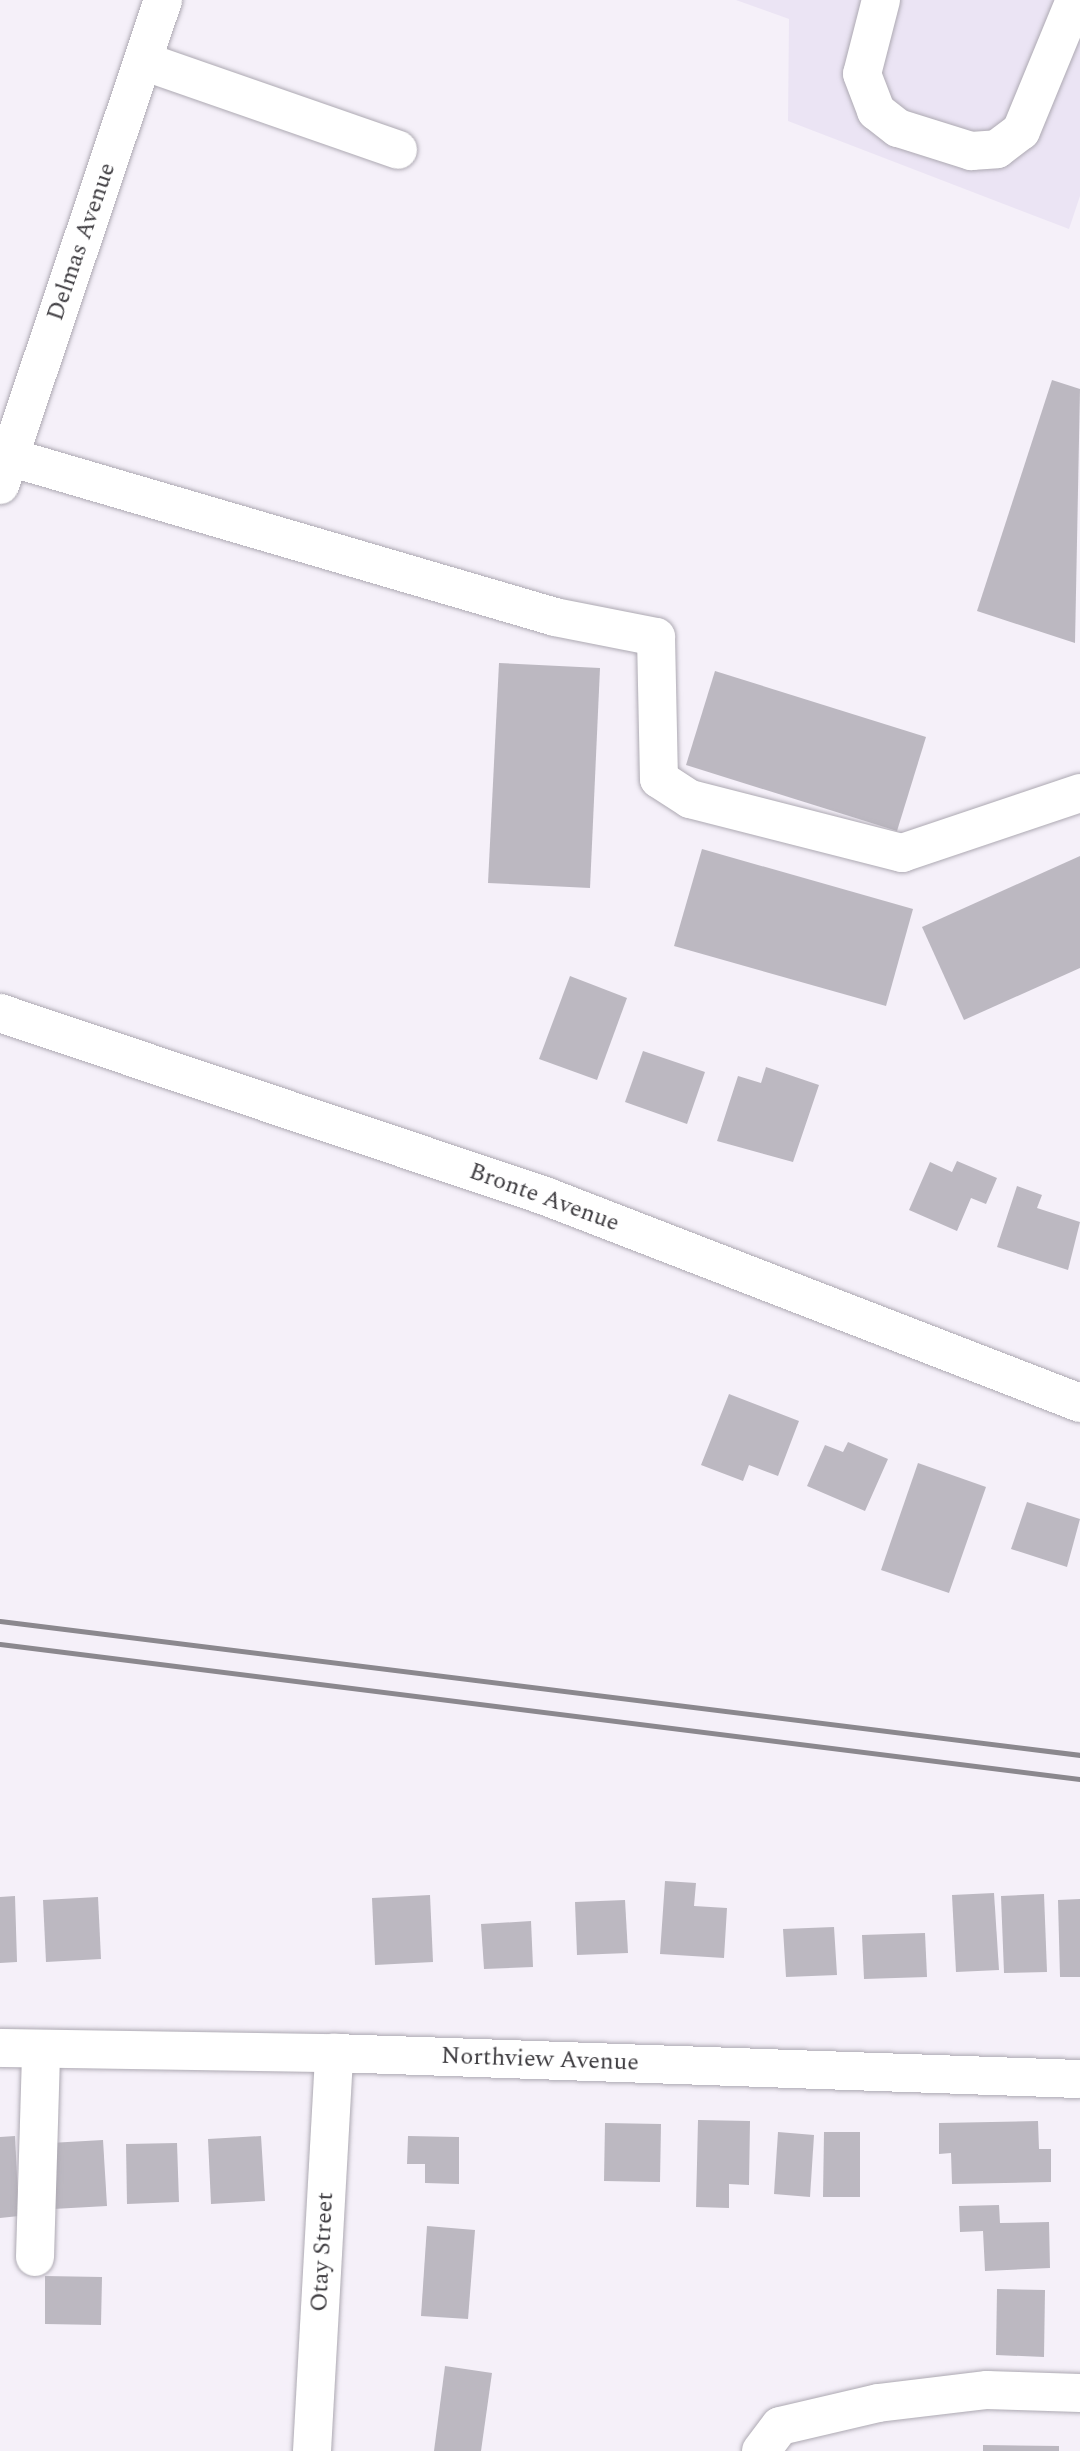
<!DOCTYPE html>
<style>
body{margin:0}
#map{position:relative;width:1080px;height:2451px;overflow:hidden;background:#f5f0f9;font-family:Spectral,serif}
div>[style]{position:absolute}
.built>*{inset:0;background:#ebe4f4}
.building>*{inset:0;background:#bcb8c1}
.roads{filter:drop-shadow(0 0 2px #ada9b2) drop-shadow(0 0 2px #ada9b2)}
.minor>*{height:38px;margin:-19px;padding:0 19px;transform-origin:19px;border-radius:19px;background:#fff}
.rail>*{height:5px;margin:-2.5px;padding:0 2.5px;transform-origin:2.5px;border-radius:2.5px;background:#8b888e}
span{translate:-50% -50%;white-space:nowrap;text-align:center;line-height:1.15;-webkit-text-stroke:7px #fff;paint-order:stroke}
.street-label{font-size:24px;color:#3e3c40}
</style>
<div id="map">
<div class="built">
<i style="clip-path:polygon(736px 0,1080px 0,1080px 196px,1069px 229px,788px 121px,789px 19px)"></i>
</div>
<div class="building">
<i style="clip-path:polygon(1052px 380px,1080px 389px,1075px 643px,977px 611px)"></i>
<i style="clip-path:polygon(499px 663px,600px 668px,590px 888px,488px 883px)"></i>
<i style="clip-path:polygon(715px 671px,926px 737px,897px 831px,686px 765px)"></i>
<i style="clip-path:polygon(702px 849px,913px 909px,886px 1006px,674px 946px)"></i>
<i style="clip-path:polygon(1080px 856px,1080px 968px,964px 1020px,922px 927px)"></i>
<i style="clip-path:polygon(570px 976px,627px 998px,597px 1080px,539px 1059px)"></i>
<i style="clip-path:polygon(643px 1051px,705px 1072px,687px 1124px,625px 1102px)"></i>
<i style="clip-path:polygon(766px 1067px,819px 1085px,793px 1162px,717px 1141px,738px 1076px,761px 1083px)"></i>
<i style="clip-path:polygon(957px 1161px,997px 1178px,986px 1204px,971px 1198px,957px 1231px,909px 1210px,930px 1162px,952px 1172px)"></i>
<i style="clip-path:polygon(1017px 1186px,1042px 1195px,1037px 1208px,1080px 1222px,1068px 1270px,997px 1247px)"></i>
<i style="clip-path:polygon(729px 1394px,799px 1421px,778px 1476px,749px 1465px,743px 1481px,701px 1465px)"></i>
<i style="clip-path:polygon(848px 1442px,888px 1459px,865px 1511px,807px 1486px,825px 1445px,843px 1452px)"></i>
<i style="clip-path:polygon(918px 1463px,986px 1487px,949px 1593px,881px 1570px)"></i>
<i style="clip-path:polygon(1027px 1502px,1080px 1519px,1067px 1567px,1011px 1549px)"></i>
<i style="clip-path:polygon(665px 1881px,696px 1883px,694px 1906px,727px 1908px,724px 1958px,660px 1954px)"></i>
<i style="clip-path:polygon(994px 1893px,999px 1970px,956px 1972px,952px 1895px)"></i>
<i style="clip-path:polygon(1044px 1894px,1047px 1972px,1004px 1973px,1001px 1896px)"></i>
<i style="clip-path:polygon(430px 1895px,433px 1962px,375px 1965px,372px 1898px)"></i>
<i style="clip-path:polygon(15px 1896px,17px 1962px,0 1963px,0 1897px)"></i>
<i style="clip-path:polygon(98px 1897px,101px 1959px,46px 1962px,43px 1900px)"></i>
<i style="clip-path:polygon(1080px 1899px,1080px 1977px,1060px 1977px,1058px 1900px)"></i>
<i style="clip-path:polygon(625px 1900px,628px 1953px,577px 1955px,575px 1902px)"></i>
<i style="clip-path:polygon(531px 1921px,533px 1967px,484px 1969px,481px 1924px)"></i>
<i style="clip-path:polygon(834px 1927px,837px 1975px,786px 1977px,783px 1929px)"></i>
<i style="clip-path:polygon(925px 1933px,927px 1977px,864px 1979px,862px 1935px)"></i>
<i style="clip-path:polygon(698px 2120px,750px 2121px,749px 2185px,729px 2184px,729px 2208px,696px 2207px)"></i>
<i style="clip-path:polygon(1038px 2121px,1039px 2149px,1051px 2149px,1051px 2182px,952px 2184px,951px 2153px,939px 2154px,939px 2123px)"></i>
<i style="clip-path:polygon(605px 2123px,661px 2124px,660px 2182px,604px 2181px)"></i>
<i style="clip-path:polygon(778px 2132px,814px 2135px,810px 2197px,774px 2194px)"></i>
<i style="clip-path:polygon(824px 2132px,860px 2132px,860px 2197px,823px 2197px)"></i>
<i style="clip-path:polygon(15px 2136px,19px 2216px,0 2218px,0 2137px)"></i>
<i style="clip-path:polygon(261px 2136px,265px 2201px,211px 2204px,208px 2139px)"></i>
<i style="clip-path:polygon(408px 2136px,459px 2137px,459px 2184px,425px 2183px,425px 2164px,407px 2164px)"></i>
<i style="clip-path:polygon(103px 2140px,107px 2206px,53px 2209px,50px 2143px)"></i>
<i style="clip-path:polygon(177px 2143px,179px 2202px,127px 2204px,126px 2144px)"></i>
<i style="clip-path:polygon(999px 2205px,1000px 2223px,1049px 2222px,1050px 2268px,985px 2271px,983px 2231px,960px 2232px,959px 2206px)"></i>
<i style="clip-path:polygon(427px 2226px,475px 2230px,468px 2319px,421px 2316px)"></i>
<i style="clip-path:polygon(45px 2276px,102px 2277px,101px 2325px,45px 2324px)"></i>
<i style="clip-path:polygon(997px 2289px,1045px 2290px,1044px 2357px,996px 2355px)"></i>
<i style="clip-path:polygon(445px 2366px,492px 2373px,481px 2451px,434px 2451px)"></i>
<i style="clip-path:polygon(983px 2445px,1059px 2446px,1059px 2451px,983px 2451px)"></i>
</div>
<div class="roads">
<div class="minor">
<i style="left:881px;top:0;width:76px;rotate:104.4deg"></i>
<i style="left:862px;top:74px;width:40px;rotate:69deg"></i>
<i style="left:876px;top:111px;width:28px;rotate:38deg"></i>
<i style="left:898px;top:128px;width:77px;rotate:17.5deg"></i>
<i style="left:971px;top:151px;width:26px;rotate:-4deg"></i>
<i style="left:997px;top:149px;width:30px;rotate:-37deg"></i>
<i style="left:1021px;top:131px;width:142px;rotate:-67.6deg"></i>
<i style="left:143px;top:61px;width:270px;rotate:19.2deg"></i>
<i style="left:9px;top:457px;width:569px;rotate:16.33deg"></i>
<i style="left:555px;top:617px;width:103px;rotate:11.2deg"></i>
<i style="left:656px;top:637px;width:142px;rotate:88.8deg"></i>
<i style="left:659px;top:779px;width:37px;rotate:33deg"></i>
<i style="left:690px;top:799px;width:219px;rotate:14.3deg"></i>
<i style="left:902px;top:853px;width:188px;rotate:-18.6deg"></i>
<i style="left:0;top:485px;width:512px;rotate:-71.42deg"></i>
<i style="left:0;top:1013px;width:575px;rotate:18.56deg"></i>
<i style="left:545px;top:1196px;width:574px;rotate:21.15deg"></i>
<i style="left:0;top:2048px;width:334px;rotate:0.9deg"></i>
<i style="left:334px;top:2053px;width:746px;rotate:2deg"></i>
<i style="left:35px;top:2257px;width:208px;rotate:-88.3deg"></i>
<i style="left:312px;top:2451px;width:399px;rotate:-86.8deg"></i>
<i style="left:761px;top:2451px;width:31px;rotate:-53deg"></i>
<i style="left:780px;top:2426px;width:101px;rotate:-13.2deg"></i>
<i style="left:878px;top:2403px;width:110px;rotate:-6.8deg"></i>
<i style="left:987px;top:2390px;width:93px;rotate:1.8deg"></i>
</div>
</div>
<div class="rail">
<i style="left:0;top:1621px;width:1088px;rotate:7.07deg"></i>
<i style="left:0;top:1644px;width:1088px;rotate:7.13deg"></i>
</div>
<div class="street-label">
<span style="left:82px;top:242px;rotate:-71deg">Delmas Avenue</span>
<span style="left:544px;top:1198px;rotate:20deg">Bronte Avenue</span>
<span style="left:540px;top:2060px;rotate:2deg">Northview Avenue</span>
<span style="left:323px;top:2252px;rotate:-87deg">Otay Street</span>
</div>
</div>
